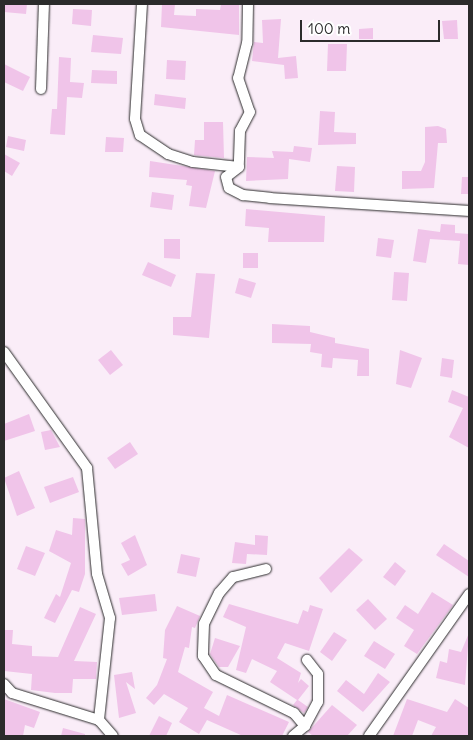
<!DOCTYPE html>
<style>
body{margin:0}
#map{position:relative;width:473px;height:740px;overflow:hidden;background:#faedf8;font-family:Delius,sans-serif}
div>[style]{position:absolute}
.building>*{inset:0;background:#f0c4e9}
.roads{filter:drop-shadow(0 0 1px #2b2b2b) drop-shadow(0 0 1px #2b2b2b)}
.street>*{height:10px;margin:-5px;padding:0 5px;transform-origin:5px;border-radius:5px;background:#fff}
span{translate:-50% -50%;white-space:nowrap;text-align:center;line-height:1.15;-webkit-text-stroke:4px #fff;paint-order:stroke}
.frame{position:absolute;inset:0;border:5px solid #2b2b2b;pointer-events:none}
.scale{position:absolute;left:300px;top:20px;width:140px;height:22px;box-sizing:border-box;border:2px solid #2b2b2b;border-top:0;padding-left:6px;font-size:15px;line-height:18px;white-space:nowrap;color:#2b2b2b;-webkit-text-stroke:4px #fff;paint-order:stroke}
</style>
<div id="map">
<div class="building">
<i style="clip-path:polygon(4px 4px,27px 4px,26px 14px,4px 12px)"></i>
<i style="clip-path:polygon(162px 4px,175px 4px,174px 15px,196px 16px,196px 9px,220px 10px,221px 4px,239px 4px,239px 35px,161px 27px)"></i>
<i style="clip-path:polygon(73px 9px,92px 10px,91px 26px,72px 24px)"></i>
<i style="clip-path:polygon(281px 19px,278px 58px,296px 56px,298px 78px,285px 79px,284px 65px,252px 61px,254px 42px,263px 43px,262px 20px)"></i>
<i style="clip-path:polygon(457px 20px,458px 39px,444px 39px,442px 21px)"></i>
<i style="clip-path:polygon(373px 28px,373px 39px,359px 39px,359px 29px)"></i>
<i style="clip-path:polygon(93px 35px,123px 38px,121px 54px,91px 52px)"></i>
<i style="clip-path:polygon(328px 44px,347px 44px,346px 71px,327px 71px)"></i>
<i style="clip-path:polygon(59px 57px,71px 58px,70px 82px,84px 83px,82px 98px,67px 97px,65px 135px,50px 134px,52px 109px,57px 109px)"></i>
<i style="clip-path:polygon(167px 60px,186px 61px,185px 80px,166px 79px)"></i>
<i style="clip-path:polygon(4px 64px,30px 77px,23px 91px,4px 82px)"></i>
<i style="clip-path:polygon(92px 70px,117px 71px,117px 84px,91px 83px)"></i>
<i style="clip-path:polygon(155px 94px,186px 98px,185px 109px,154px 105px)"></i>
<i style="clip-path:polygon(320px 111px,335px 112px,334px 132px,356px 133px,356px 144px,318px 145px)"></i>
<i style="clip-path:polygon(204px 122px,223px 122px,224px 158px,194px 155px,195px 140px,204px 140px)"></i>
<i style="clip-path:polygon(438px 126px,446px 129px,447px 143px,438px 143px,434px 188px,402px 189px,402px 171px,421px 171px,425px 162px,425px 127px)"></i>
<i style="clip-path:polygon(8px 136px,26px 140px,24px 151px,6px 147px)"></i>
<i style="clip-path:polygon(106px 137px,124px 138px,123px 152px,105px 152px)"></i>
<i style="clip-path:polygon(294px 146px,312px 148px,310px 162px,289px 159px,288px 179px,246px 181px,247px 157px,274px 158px,272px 151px,293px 152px)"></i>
<i style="clip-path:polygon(4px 154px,20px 163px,12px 176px,4px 171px)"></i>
<i style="clip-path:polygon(150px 161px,215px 171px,206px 208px,189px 206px,192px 186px,186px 185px,187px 180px,149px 177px)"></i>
<i style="clip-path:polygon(337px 166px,355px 167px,354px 192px,335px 191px)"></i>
<i style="clip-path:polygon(462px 177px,469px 177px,469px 194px,461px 194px)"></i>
<i style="clip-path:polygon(152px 192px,174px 195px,172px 210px,150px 207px)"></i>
<i style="clip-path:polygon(246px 209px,325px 216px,324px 242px,268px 242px,269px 228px,245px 226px)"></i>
<i style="clip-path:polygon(441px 224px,455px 225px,455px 233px,469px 234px,469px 265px,458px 264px,460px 241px,430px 239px,426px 263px,413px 261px,418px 229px,440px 232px)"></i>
<i style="clip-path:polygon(378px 238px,394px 240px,391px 258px,376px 256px)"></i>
<i style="clip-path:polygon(164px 239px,180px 239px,180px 259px,164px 258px)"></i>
<i style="clip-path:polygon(243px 253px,258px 253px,258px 268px,243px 268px)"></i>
<i style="clip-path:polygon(148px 262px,176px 275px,171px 287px,142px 275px)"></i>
<i style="clip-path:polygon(394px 272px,409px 273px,407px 301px,392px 300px)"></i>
<i style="clip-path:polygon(196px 273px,215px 274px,209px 338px,173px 335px,173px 317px,191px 317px)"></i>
<i style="clip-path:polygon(239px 278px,256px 283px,251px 298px,235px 293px)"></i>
<i style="clip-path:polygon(272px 324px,310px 326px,310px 332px,335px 338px,335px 343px,369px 349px,369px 376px,357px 376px,358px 360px,333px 358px,332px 368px,321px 367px,322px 354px,310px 352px,311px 344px,272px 343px)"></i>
<i style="clip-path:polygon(111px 350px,123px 365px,110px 375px,98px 360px)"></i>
<i style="clip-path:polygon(400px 350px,422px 358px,411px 388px,396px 384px)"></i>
<i style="clip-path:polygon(442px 358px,454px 360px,452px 378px,440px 376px)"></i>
<i style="clip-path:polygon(452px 390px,469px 397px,469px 448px,449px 437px,463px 408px,448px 402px)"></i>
<i style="clip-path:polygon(29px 414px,35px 431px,4px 441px,4px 424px)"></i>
<i style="clip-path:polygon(51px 430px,60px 447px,45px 450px,41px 432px)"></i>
<i style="clip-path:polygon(130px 442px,138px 454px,115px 469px,107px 458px)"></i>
<i style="clip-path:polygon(19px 471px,35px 508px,17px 516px,4px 478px)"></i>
<i style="clip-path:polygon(73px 477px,79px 492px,50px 503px,44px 487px)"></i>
<i style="clip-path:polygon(73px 518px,85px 519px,85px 574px,79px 592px,72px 590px,55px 623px,44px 618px,56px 594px,60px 597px,71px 563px,49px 551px,56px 530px,72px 535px)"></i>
<i style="clip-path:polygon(135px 535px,147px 565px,128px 576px,121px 564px,130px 560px,121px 543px)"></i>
<i style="clip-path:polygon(255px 535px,268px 536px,267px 555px,247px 554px,246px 564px,232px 563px,235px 542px,255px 545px)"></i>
<i style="clip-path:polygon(444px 544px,469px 561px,469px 577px,436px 555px)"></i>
<i style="clip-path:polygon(26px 546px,45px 553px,35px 576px,17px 569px)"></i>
<i style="clip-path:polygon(349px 548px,363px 560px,331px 593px,319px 578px)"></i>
<i style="clip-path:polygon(181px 554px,200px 558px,196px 577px,177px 573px)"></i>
<i style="clip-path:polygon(395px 562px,406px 571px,395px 586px,383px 577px)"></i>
<i style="clip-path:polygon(432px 592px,453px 605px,417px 654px,404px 646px,414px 630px,396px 618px,405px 605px,418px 614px)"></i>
<i style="clip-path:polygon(155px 594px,157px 611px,122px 615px,119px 598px)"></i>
<i style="clip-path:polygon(368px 599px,387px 619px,375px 630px,356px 610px)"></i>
<i style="clip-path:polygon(229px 604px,298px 624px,303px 610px,308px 612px,310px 605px,323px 609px,309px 651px,285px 643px,277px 658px,301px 673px,298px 683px,301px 679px,309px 686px,298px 700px,308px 707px,304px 713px,293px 705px,297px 700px,270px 682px,277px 671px,252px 659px,246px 673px,236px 670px,246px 627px,223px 617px)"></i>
<i style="clip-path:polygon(177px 606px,200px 616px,195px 628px,192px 627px,189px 648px,185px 647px,178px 672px,213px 692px,204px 708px,219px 716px,227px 695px,289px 722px,282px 736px,243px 736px,207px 720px,199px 734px,179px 722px,188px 708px,164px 694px,154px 705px,146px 698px,157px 685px,167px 659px,163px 658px,165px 630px)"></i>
<i style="clip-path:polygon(80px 607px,96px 614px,74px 661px,97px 662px,96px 679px,73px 679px,72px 693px,55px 693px,31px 690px,32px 674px,4px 671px,4px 630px,13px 630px,12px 644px,32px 646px,32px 656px,58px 657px)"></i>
<i style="clip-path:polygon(334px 632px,347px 640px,332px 661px,320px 652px)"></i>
<i style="clip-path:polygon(469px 633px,465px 685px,436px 678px,440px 661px,447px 663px,449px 649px,461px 652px)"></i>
<i style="clip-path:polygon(215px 638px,240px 646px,228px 667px,219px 667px,210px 654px)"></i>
<i style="clip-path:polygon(374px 641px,395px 654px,385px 669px,364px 656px)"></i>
<i style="clip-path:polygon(132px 672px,135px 689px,126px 682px,136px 713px,119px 718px,114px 675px)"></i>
<i style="clip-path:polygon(378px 673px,390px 682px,363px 712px,337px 691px,346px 680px,364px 694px)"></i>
<i style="clip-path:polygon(4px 699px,40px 712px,34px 728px,25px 725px,23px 736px,4px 736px)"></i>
<i style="clip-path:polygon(407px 699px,447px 712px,455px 699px,469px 708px,469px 736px,431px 736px,436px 727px,418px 720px,412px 736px,393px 736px)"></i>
<i style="clip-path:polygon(332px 705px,357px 725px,347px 736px,313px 736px,308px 732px)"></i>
<i style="clip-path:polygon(159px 716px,172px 723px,166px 736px,149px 736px)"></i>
<i style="clip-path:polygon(63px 728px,85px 734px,85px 736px,61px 736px)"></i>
</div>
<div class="roads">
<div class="street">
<i style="left:142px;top:4px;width:115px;rotate:93.5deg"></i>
<i style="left:135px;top:119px;width:17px;rotate:73deg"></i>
<i style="left:140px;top:135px;width:34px;rotate:34deg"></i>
<i style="left:168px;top:154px;width:26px;rotate:18deg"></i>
<i style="left:193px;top:162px;width:46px;rotate:6.2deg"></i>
<i style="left:248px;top:4px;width:39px;rotate:91deg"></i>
<i style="left:247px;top:43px;width:36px;rotate:104deg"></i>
<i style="left:238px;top:78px;width:36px;rotate:71deg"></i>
<i style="left:250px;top:112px;width:21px;rotate:118deg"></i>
<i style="left:240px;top:131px;width:36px;rotate:92deg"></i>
<i style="left:239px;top:167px;width:16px;rotate:142deg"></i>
<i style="left:226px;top:177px;width:11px;rotate:75deg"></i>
<i style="left:229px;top:188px;width:16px;rotate:27deg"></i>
<i style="left:243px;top:195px;width:27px;rotate:6deg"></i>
<i style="left:270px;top:198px;width:199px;rotate:3.7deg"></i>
<i style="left:41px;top:89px;width:85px;rotate:-88deg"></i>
<i style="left:4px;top:352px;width:143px;rotate:54.4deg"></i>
<i style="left:87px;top:468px;width:106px;rotate:84.6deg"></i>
<i style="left:97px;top:574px;width:46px;rotate:73.5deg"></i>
<i style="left:110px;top:618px;width:103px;rotate:96.2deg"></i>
<i style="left:266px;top:569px;width:34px;rotate:166deg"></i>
<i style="left:233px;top:577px;width:21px;rotate:131deg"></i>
<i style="left:219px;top:593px;width:34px;rotate:116deg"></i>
<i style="left:204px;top:624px;width:32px;rotate:92deg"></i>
<i style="left:203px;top:656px;width:23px;rotate:56deg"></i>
<i style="left:216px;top:675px;width:87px;rotate:26deg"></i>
<i style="left:294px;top:713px;width:17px;rotate:50deg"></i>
<i style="left:4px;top:684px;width:12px;rotate:48deg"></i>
<i style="left:12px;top:693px;width:91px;rotate:17.2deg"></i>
<i style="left:99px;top:720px;width:21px;rotate:49deg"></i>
<i style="left:293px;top:736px;width:16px;rotate:-40deg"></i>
<i style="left:305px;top:726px;width:27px;rotate:-62deg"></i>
<i style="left:318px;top:702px;width:28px;rotate:-90deg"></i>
<i style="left:318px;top:674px;width:18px;rotate:-128deg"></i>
<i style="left:369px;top:736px;width:174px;rotate:-54.8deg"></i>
</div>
</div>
<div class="frame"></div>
<div class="scale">100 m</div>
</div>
